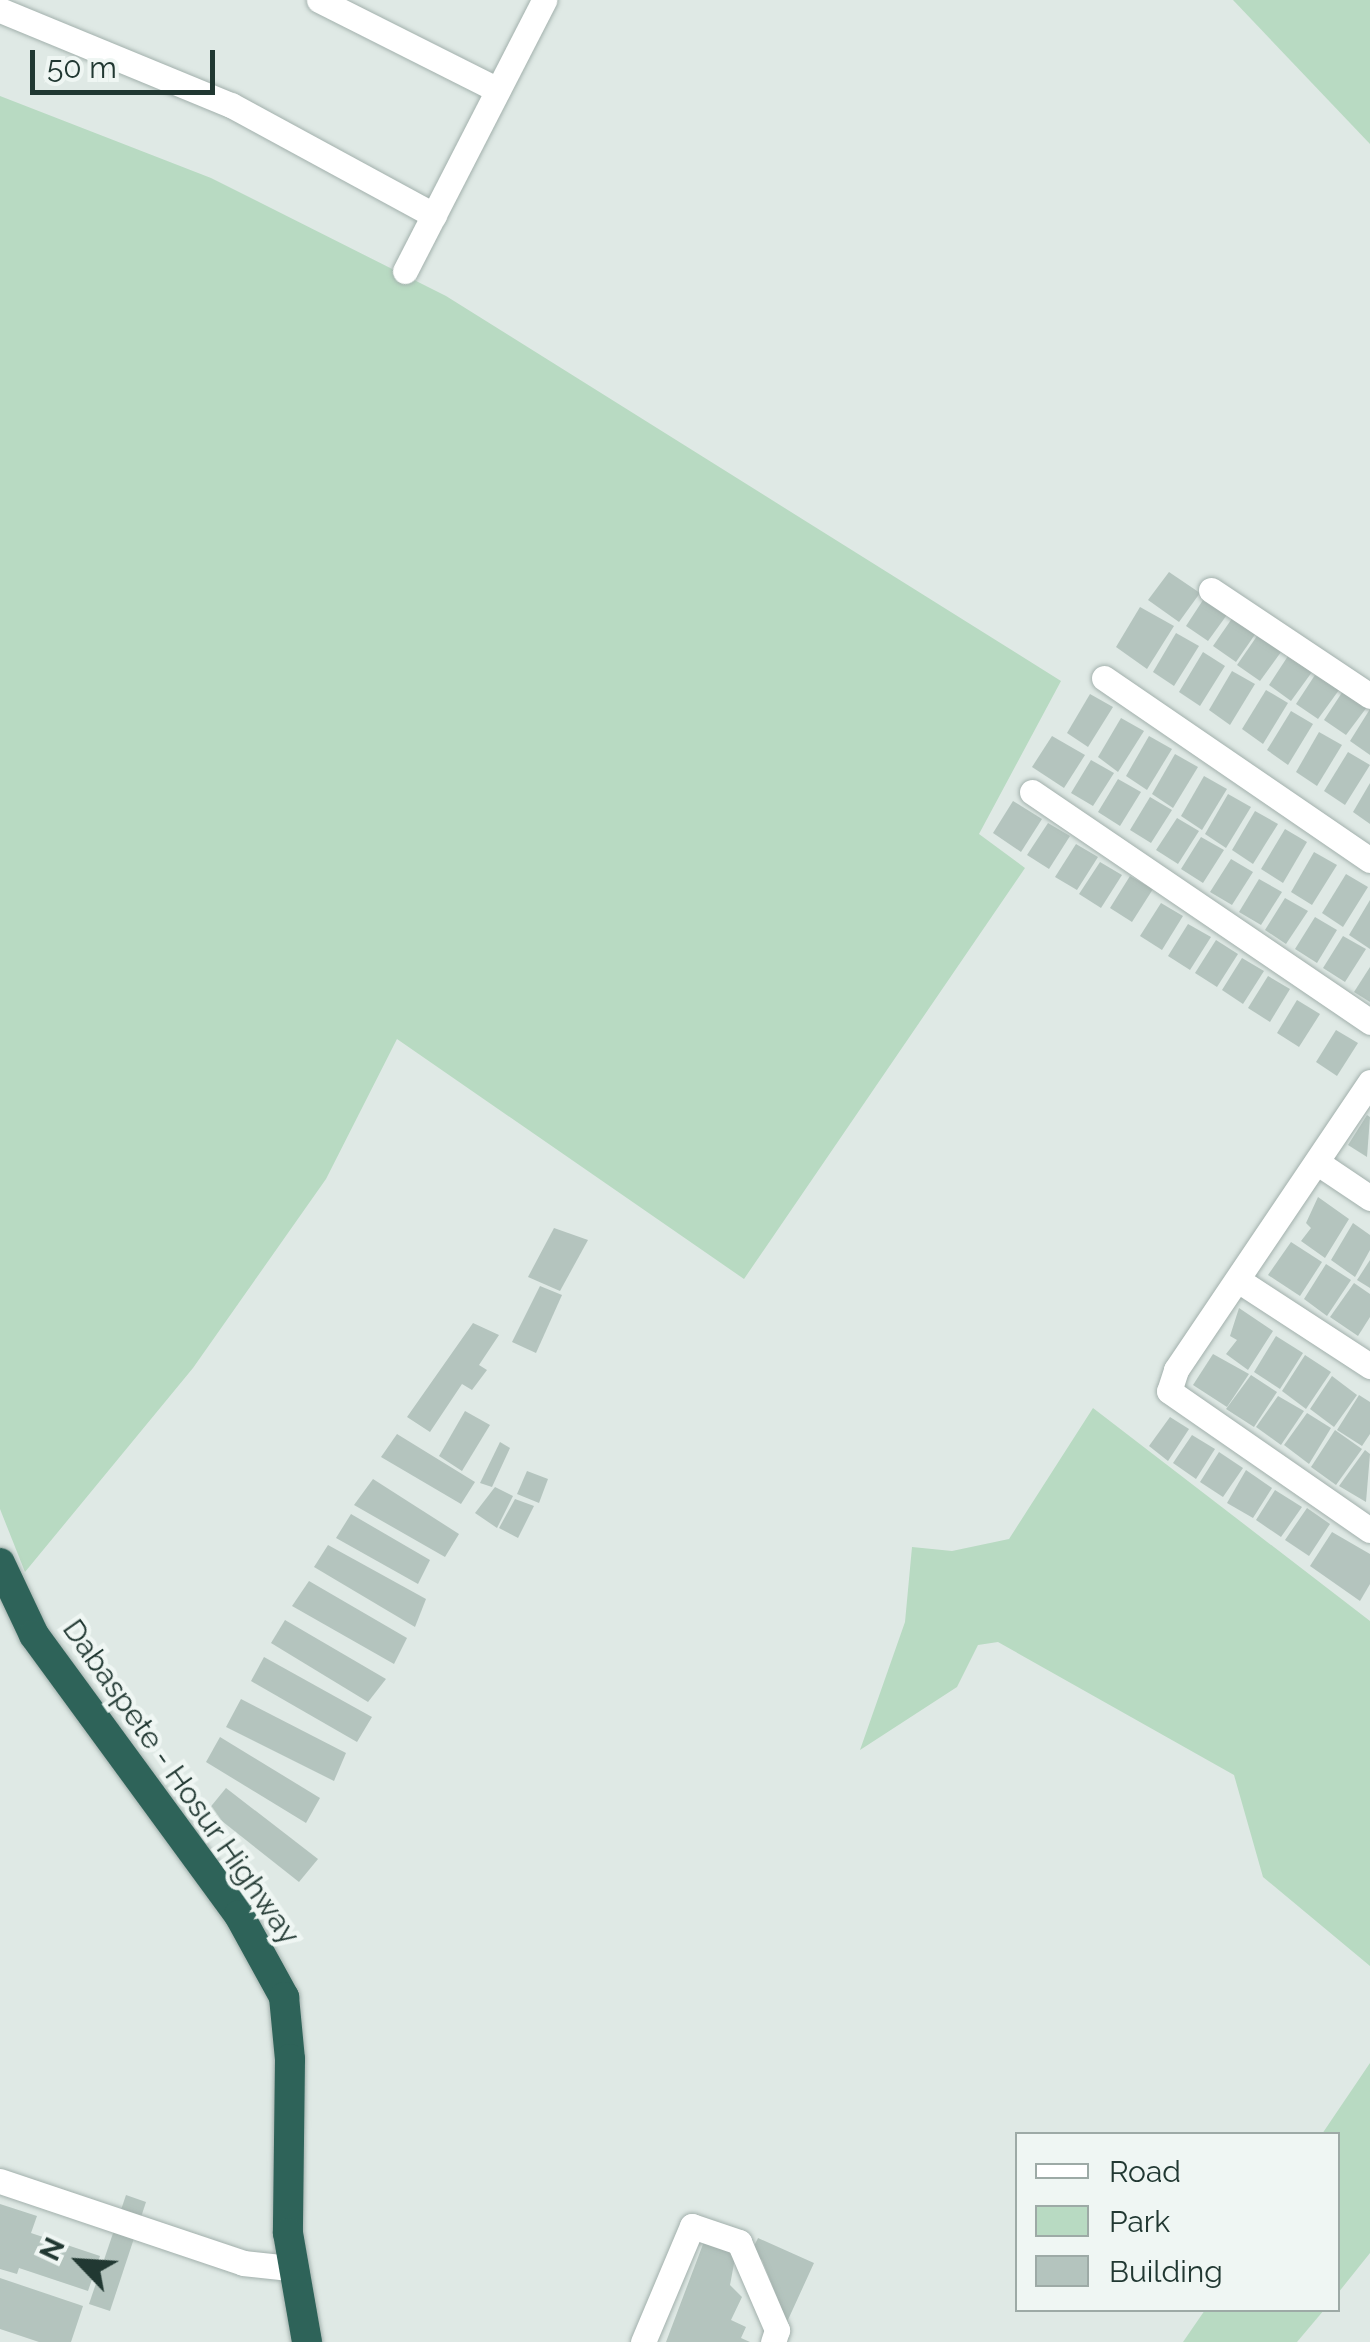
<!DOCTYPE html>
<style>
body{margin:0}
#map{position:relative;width:1370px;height:2342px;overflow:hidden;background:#dfe9e5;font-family:Raleway,sans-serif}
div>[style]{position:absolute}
.green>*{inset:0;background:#b8dac2}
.building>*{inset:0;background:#b4c4be}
.roads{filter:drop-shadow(0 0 2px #a2b0ac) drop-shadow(0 0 2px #a2b0ac)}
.street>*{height:25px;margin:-12.5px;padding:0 12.5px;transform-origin:12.5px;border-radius:12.5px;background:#fff}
.highway>*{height:30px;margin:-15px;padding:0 15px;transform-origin:15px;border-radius:15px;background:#2e6359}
span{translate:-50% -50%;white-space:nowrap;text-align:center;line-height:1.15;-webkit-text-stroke:9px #eff6f3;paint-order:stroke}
.street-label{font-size:30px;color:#213832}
.legend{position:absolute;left:1015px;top:2132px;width:325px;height:180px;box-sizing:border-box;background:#eff6f3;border:2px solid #9daaa6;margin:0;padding:12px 18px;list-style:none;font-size:30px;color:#213832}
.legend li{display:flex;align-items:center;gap:20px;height:50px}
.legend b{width:50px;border:2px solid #9daaa6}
.north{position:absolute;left:30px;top:2212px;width:100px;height:100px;-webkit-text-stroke:8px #eff6f3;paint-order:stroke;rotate:295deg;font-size:28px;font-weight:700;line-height:40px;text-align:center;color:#213832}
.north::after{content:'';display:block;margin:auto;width:35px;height:45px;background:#213832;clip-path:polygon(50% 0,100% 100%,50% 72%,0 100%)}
.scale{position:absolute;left:30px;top:50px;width:185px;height:45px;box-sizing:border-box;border:5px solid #213832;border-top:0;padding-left:12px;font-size:30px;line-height:35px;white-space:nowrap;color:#213832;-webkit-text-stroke:8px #eff6f3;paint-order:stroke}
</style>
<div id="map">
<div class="green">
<i style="clip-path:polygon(1233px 0,1370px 0,1370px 144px)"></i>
<i style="clip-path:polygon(0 96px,211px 178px,446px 296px,1061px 681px,979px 834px,1025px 868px,744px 1279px,397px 1039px,326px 1179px,193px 1368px,25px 1572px,0 1509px)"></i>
<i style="clip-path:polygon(1093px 1408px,1370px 1621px,1370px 1966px,1263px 1877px,1234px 1775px,998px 1642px,978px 1645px,957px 1687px,860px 1750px,905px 1622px,912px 1547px,952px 1551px,1009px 1539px)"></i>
<i style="clip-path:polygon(1370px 2063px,1370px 2253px,1338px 2293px,1338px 2134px,1322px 2134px)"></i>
<i style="clip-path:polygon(1205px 2310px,1324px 2310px,1297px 2342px,1183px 2342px)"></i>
</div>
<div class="building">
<i style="clip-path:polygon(1169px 572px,1200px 593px,1179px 622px,1148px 600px)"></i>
<i style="clip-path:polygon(1205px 597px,1229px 612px,1208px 641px,1186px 626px)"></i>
<i style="clip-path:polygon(1140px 607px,1174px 626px,1147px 669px,1116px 647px)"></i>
<i style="clip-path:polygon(1233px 617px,1256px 633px,1236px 662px,1213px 646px)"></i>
<i style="clip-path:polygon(1176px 633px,1199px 646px,1174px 686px,1153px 672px)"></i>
<i style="clip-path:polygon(1257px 636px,1281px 652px,1260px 681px,1237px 665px)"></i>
<i style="clip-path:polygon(1203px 652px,1225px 666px,1200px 706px,1179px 692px)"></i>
<i style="clip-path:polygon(1288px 656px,1312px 672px,1291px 701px,1269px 685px)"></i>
<i style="clip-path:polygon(1232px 671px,1255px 684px,1230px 725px,1209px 710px)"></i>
<i style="clip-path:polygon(1315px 675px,1339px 690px,1318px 719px,1296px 704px)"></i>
<i style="clip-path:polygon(1266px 690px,1288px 703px,1263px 744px,1242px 729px)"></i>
<i style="clip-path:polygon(1343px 691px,1367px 707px,1346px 735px,1324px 720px)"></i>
<i style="clip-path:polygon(1090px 694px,1113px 707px,1088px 747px,1067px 733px)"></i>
<i style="clip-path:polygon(1370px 709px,1370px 755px,1350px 741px)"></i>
<i style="clip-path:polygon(1291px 711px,1313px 724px,1288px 765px,1267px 750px)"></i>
<i style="clip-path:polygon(1121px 718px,1144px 731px,1118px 772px,1098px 757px)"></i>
<i style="clip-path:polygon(1319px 732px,1342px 745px,1317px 786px,1296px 772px)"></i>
<i style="clip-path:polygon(1052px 736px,1085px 755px,1064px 788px,1032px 767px)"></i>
<i style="clip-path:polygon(1149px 736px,1172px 749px,1147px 790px,1126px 776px)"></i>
<i style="clip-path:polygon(1348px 752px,1370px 765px,1345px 805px,1324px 791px)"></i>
<i style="clip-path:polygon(1175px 754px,1198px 767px,1173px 808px,1152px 794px)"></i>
<i style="clip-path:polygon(1091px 760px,1114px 773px,1093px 806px,1071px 793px)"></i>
<i style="clip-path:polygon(1204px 776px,1227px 789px,1202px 830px,1181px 816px)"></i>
<i style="clip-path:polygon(1118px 779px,1141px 792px,1120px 826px,1098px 812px)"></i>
<i style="clip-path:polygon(1370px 783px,1370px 824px,1353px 812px)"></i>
<i style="clip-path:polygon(1228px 794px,1251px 807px,1226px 848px,1205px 834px)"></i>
<i style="clip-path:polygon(1150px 797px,1172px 810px,1151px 843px,1130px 830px)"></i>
<i style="clip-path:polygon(1013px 801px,1042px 819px,1021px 852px,993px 833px)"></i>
<i style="clip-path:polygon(1255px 811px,1278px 824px,1253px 864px,1232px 850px)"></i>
<i style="clip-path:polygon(1177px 818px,1199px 831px,1178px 864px,1156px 850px)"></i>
<i style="clip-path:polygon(1048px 823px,1070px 836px,1049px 869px,1027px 855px)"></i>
<i style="clip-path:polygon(1285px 829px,1307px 842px,1283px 883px,1261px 869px)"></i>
<i style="clip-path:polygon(1201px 837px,1224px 850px,1203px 883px,1181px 869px)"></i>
<i style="clip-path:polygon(1076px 844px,1098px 857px,1077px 890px,1055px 877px)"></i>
<i style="clip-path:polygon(1314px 852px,1337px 865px,1312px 905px,1291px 892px)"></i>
<i style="clip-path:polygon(1231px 859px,1253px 872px,1232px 905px,1210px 892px)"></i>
<i style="clip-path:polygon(1100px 862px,1122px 875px,1101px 908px,1079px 894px)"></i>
<i style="clip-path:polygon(1346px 874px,1368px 887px,1343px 927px,1322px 913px)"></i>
<i style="clip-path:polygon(1130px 876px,1153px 889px,1132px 922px,1110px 908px)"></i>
<i style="clip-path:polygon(1259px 879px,1282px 892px,1261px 925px,1239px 912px)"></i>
<i style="clip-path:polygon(1285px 898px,1308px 911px,1286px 944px,1265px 930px)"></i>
<i style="clip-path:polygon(1370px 900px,1370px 949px,1349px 935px)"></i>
<i style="clip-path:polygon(1161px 903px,1183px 916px,1162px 950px,1140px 936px)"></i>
<i style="clip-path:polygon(1315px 917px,1337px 930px,1317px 963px,1295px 949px)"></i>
<i style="clip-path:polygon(1188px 924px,1211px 937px,1190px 970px,1168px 956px)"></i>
<i style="clip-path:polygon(1343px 936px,1366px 949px,1345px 982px,1323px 968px)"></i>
<i style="clip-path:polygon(1216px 940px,1238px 954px,1217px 987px,1195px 973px)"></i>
<i style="clip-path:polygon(1242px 958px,1264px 971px,1243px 1004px,1222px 990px)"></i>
<i style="clip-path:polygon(1370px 967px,1370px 1002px,1354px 992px)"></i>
<i style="clip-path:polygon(1268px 976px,1290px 989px,1270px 1022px,1248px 1008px)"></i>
<i style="clip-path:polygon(1297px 1000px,1320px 1014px,1299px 1047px,1277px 1033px)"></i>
<i style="clip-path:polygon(1336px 1030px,1358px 1043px,1337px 1076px,1316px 1062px)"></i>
<i style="clip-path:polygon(1367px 1115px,1370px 1117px,1367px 1157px,1348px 1145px)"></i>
<i style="clip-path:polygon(1318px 1197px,1349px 1219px,1325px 1258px,1301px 1241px,1311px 1228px,1306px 1223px)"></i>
<i style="clip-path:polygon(1353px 1223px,1370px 1235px,1370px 1250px,1355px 1277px,1331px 1260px)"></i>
<i style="clip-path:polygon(554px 1228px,588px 1240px,560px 1291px,528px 1277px)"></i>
<i style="clip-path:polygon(1291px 1242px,1322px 1262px,1300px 1296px,1268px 1275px)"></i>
<i style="clip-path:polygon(1370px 1260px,1370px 1288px,1357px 1280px)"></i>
<i style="clip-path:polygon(1326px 1264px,1351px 1280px,1327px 1316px,1304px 1299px)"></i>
<i style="clip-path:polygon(1354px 1283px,1370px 1294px,1370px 1317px,1358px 1336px,1330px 1317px)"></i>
<i style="clip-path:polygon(540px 1286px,562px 1295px,536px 1353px,512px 1342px)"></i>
<i style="clip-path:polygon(1239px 1308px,1273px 1331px,1248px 1370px,1226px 1354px,1237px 1340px,1230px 1336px)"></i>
<i style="clip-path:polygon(473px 1323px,499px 1335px,479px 1365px,487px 1370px,472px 1390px,462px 1384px,430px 1432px,407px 1417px)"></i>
<i style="clip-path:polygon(1276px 1336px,1303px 1353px,1280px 1389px,1254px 1372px)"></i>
<i style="clip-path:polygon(1213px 1354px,1249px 1374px,1227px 1407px,1193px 1385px)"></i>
<i style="clip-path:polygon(1305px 1355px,1331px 1372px,1306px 1409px,1282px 1391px)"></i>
<i style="clip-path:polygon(1251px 1375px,1277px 1392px,1254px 1427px,1226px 1409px)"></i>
<i style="clip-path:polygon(1332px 1376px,1357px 1395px,1334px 1427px,1310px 1409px)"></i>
<i style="clip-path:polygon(1359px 1395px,1370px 1402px,1370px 1434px,1362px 1446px,1337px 1430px)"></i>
<i style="clip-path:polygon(1278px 1396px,1304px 1411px,1281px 1445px,1256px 1427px)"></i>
<i style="clip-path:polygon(465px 1411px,490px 1425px,462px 1471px,439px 1456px)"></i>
<i style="clip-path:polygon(1307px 1413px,1331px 1428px,1309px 1464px,1284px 1445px)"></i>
<i style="clip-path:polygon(1170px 1417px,1189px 1429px,1168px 1461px,1149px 1446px)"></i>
<i style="clip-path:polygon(1335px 1430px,1362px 1449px,1336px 1485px,1311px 1467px)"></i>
<i style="clip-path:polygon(397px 1434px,475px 1482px,461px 1504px,381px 1457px)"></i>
<i style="clip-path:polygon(1192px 1435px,1215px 1449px,1196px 1479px,1173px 1463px)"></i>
<i style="clip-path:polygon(500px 1442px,510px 1448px,492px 1487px,480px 1483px)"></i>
<i style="clip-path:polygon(1365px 1450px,1370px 1454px,1366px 1502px,1339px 1486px)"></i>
<i style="clip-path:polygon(1219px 1452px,1243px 1468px,1223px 1497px,1200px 1482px)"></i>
<i style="clip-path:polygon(1246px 1470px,1272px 1488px,1253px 1518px,1227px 1503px)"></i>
<i style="clip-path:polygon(527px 1471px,548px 1479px,539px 1503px,517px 1494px)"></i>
<i style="clip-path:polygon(373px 1479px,459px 1534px,445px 1557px,354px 1505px)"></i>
<i style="clip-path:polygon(495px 1487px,513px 1496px,497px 1528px,475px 1513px)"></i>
<i style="clip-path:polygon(1275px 1490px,1302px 1507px,1281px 1537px,1256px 1520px)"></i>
<i style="clip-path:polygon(515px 1499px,534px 1506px,518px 1538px,499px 1528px)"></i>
<i style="clip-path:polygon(1307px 1508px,1330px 1524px,1309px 1556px,1285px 1540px)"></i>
<i style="clip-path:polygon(351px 1514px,430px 1560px,418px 1584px,336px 1538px)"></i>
<i style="clip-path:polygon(1332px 1532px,1370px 1554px,1370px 1584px,1360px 1601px,1310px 1566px)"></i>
<i style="clip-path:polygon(328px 1545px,426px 1599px,415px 1627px,314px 1567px)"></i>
<i style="clip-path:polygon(309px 1581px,407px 1638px,394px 1664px,292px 1606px)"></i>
<i style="clip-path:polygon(285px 1620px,386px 1679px,368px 1702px,271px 1643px)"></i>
<i style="clip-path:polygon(264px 1657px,372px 1717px,357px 1742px,251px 1681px)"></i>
<i style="clip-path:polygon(241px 1699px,346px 1753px,334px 1781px,226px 1727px)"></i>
<i style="clip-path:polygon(220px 1737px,320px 1798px,306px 1823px,206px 1762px)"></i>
<i style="clip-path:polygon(226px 1788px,318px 1859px,299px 1882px,208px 1810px)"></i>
<i style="clip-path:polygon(126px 2195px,146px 2202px,110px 2311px,89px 2304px)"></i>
<i style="clip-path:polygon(0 2204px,37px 2216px,31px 2233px,100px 2256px,88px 2291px,19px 2268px,17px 2274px,0 2269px)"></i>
<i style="clip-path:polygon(758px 2238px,814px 2263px,787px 2322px,762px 2260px,750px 2254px)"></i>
<i style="clip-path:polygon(705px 2239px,736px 2253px,730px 2285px,742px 2297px,731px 2320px,746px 2327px,741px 2338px,750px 2342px,666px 2342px)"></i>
<i style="clip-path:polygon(0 2278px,83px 2306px,71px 2342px,39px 2342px,0 2329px)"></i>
</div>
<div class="roads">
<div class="street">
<i style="left:319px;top:0;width:200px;rotate:26.7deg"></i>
<i style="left:0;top:10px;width:250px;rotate:22.4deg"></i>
<i style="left:231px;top:105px;width:231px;rotate:28.5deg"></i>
<i style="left:405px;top:271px;width:305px;rotate:-62.8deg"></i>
<i style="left:1211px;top:590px;width:191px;rotate:33.7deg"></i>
<i style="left:1104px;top:678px;width:322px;rotate:34.4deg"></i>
<i style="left:1032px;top:792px;width:409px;rotate:34.2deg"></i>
<i style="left:1370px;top:1082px;width:347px;rotate:124deg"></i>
<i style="left:1176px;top:1370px;width:22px;rotate:108deg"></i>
<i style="left:1169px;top:1391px;width:244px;rotate:34.7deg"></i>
<i style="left:1318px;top:1163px;width:63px;rotate:33.9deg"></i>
<i style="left:1238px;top:1280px;width:158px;rotate:33.1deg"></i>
<i style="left:0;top:2181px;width:256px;rotate:18.6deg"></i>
<i style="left:243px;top:2263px;width:47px;rotate:6.1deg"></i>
<i style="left:643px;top:2342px;width:126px;rotate:-67.1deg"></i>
<i style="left:692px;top:2226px;width:50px;rotate:18.8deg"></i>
<i style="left:739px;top:2242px;width:96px;rotate:66.6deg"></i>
<i style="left:777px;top:2330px;width:13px;rotate:108deg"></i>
</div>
<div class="highway">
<i style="left:0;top:1563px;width:80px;rotate:64.7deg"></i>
<i style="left:34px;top:1635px;width:347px;rotate:53.8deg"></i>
<i style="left:239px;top:1915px;width:94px;rotate:61.2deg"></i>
<i style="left:284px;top:1997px;width:62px;rotate:84.5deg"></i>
<i style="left:290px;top:2059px;width:174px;rotate:90.7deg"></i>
<i style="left:288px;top:2233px;width:111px;rotate:80.1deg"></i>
</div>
</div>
<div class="street-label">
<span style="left:181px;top:1782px;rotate:55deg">Dabaspete - Hosur Highway</span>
</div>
<ul class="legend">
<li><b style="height:12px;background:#fff"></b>Road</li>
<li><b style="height:28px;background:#b8dac2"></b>Park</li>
<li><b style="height:28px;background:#b4c4be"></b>Building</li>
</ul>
<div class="north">N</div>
<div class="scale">50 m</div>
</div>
